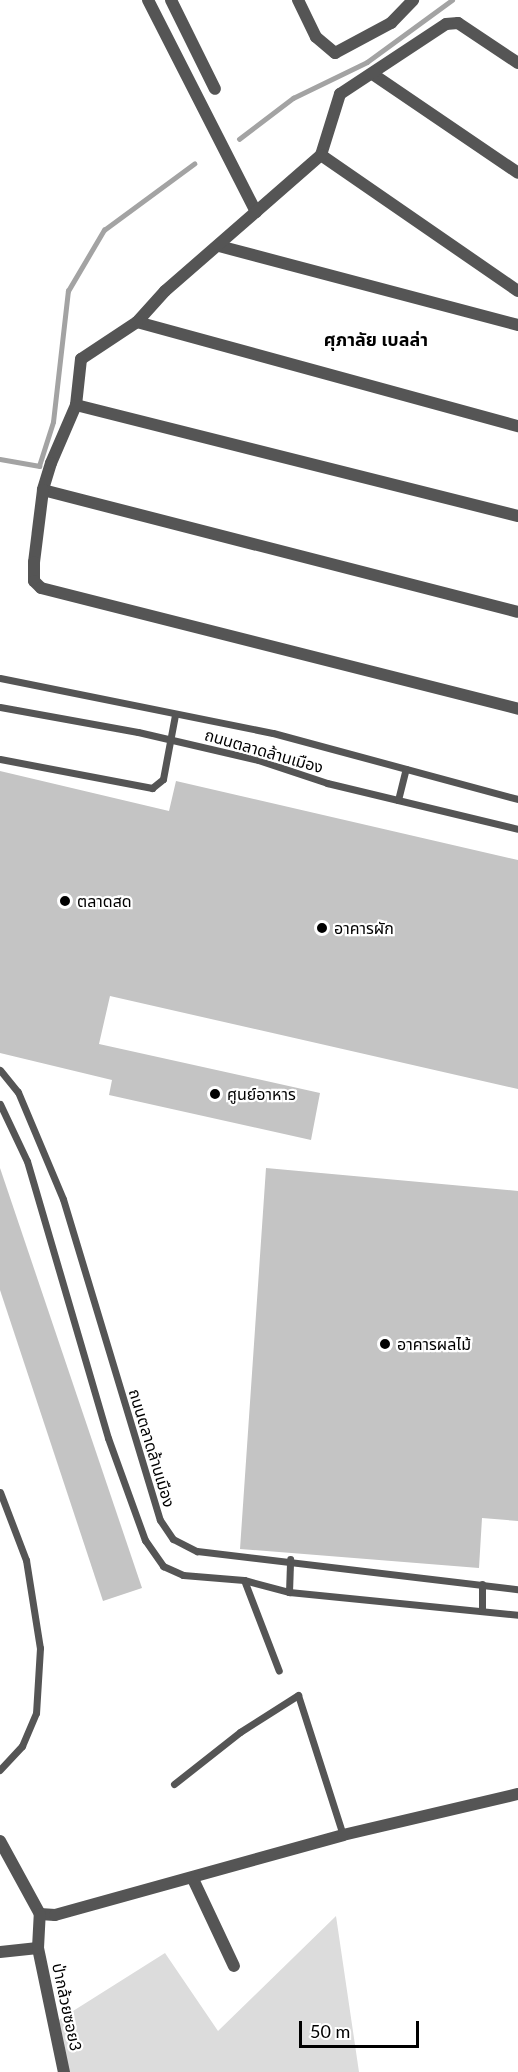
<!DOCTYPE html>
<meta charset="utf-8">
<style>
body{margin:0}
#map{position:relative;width:518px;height:2072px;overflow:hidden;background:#fff;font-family:Lato,"Noto Sans Thai",sans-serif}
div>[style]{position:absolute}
.green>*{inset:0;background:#dcdcdc}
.stream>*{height:4.5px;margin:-2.25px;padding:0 2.25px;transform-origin:2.25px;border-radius:2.25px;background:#a3a3a3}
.building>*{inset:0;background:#c4c4c4}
.service>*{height:7px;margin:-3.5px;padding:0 3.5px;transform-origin:3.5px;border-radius:3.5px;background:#555}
.minor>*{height:12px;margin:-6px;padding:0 6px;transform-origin:6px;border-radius:6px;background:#555}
.dots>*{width:16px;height:16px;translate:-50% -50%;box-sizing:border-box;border:3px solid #fff;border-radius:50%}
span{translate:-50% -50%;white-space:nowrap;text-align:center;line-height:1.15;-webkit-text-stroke:4.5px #fff;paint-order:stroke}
.street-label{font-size:16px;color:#000}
.poi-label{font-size:16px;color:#000}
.left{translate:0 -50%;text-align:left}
.neighbourhood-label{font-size:18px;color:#000;font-weight:700}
.scale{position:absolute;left:299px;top:2021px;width:120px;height:27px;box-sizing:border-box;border:3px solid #000;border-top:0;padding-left:8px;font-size:18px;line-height:21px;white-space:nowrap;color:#000;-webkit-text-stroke:4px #fff;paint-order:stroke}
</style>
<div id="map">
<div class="green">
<i style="clip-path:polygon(336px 1916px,359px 2072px,63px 2072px,54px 2023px,165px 1953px,218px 2031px)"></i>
</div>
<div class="stream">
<i style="left:239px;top:139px;width:68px;rotate:-37.2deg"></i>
<i style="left:293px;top:98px;width:82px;rotate:-25.9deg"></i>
<i style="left:367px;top:62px;width:105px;rotate:-36.1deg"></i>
<i style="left:0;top:459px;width:40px;rotate:10deg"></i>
<i style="left:39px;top:466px;width:46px;rotate:-72.3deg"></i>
<i style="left:53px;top:422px;width:132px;rotate:-83.5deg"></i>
<i style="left:68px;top:291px;width:71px;rotate:-59.5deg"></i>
<i style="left:104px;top:230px;width:112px;rotate:-36.3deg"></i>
</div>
<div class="building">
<i style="clip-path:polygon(0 771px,169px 811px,176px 781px,518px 860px,518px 1089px,110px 996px,99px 1044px,320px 1093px,311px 1140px,109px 1095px,112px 1080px,0 1053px)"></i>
<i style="clip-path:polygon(0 1168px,142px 1588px,103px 1601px,0 1290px)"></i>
<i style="clip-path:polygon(266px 1168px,518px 1191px,518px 1521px,482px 1518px,479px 1568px,240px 1549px)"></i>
</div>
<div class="service">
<i style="left:0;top:678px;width:278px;rotate:11.4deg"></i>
<i style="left:273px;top:733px;width:254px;rotate:15.1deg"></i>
<i style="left:0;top:707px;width:140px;rotate:10.3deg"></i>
<i style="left:138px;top:732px;width:123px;rotate:13.1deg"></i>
<i style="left:258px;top:760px;width:73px;rotate:18.4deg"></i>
<i style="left:327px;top:783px;width:196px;rotate:13.5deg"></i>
<i style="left:0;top:759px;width:155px;rotate:10.8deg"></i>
<i style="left:152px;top:788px;width:14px;rotate:-39deg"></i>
<i style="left:163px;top:779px;width:65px;rotate:-79.4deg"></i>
<i style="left:398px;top:800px;width:32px;rotate:-76deg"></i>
<i style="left:0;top:1070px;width:28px;rotate:51deg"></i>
<i style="left:18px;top:1092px;width:116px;rotate:67.2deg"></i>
<i style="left:63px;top:1199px;width:335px;rotate:73.2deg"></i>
<i style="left:160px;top:1520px;width:23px;rotate:56deg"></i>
<i style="left:173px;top:1539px;width:27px;rotate:27deg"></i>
<i style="left:197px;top:1551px;width:323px;rotate:6.8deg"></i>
<i style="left:0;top:1104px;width:63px;rotate:64.7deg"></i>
<i style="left:27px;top:1161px;width:289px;rotate:73.7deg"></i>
<i style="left:108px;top:1438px;width:109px;rotate:70.1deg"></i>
<i style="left:145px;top:1540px;width:32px;rotate:55deg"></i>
<i style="left:163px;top:1566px;width:22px;rotate:24deg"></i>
<i style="left:183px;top:1575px;width:61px;rotate:4.7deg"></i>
<i style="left:244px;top:1580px;width:47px;rotate:14.9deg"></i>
<i style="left:289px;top:1592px;width:230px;rotate:5.7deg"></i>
<i style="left:0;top:1492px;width:73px;rotate:69.1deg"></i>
<i style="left:26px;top:1560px;width:89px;rotate:81deg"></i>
<i style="left:40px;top:1648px;width:65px;rotate:93.5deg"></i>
<i style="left:36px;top:1713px;width:36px;rotate:113deg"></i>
<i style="left:22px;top:1746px;width:33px;rotate:133deg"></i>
<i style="left:244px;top:1580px;width:97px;rotate:69deg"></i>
<i style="left:482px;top:1584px;width:27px;rotate:90deg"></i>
<i style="left:289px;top:1592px;width:33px;rotate:-88deg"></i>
<i style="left:174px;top:1784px;width:84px;rotate:-38.2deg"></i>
<i style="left:240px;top:1732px;width:69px;rotate:-32.5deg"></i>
<i style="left:298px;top:1695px;width:147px;rotate:72.2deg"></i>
</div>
<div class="minor">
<i style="left:148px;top:0;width:238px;rotate:63deg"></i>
<i style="left:171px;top:0;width:99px;rotate:63.7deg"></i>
<i style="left:298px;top:0;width:41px;rotate:64.1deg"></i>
<i style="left:316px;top:37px;width:25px;rotate:40deg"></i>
<i style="left:335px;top:53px;width:64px;rotate:-28.2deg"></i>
<i style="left:391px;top:23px;width:32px;rotate:-46deg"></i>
<i style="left:374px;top:75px;width:174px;rotate:34.2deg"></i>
<i style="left:321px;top:155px;width:64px;rotate:-72.7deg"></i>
<i style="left:340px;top:94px;width:127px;rotate:-33.4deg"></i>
<i style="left:446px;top:24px;width:12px;rotate:-5deg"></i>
<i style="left:458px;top:23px;width:72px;rotate:33.7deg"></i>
<i style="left:219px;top:246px;width:309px;rotate:14.8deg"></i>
<i style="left:518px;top:291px;width:239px;rotate:-145.4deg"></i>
<i style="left:321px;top:155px;width:207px;rotate:138.9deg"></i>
<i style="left:165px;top:291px;width:42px;rotate:132.1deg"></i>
<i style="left:137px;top:322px;width:395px;rotate:15.3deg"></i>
<i style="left:137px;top:322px;width:67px;rotate:146.5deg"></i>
<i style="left:81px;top:359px;width:46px;rotate:96.2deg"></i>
<i style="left:76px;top:405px;width:456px;rotate:14.1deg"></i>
<i style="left:76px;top:405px;width:63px;rotate:113.3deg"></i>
<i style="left:51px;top:463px;width:28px;rotate:107deg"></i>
<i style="left:43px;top:490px;width:490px;rotate:14.4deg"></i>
<i style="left:43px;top:490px;width:73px;rotate:97.1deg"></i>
<i style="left:34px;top:562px;width:19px;rotate:90deg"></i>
<i style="left:34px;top:581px;width:10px;rotate:45deg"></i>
<i style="left:41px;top:588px;width:492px;rotate:14.2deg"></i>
<i style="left:0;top:1841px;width:83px;rotate:61.3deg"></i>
<i style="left:40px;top:1914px;width:15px;rotate:4deg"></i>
<i style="left:55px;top:1915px;width:299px;rotate:-15.5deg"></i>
<i style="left:343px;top:1835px;width:180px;rotate:-13.2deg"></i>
<i style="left:193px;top:1879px;width:96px;rotate:64.8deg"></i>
<i style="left:38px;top:1948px;width:127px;rotate:78.2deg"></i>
<i style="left:0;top:1952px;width:38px;rotate:-6deg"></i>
<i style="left:38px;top:1948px;width:34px;rotate:-87deg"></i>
</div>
<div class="dots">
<i style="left:65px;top:901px;background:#000"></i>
<i style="left:322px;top:928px;background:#000"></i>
<i style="left:215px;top:1094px;background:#000"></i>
<i style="left:385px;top:1344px;background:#000"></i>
</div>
<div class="street-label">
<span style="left:264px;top:751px;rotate:16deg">ถนนตลาดล้านเมือง</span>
<span style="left:152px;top:1448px;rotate:73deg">ถนนตลาดล้านเมือง</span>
<span style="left:67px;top:2007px;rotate:78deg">ป่ากล้วยซอย3</span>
</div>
<div class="poi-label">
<span class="left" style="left:77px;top:901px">ตลาดสด</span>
<span class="left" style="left:334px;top:928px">อาคารผัก</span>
<span class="left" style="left:227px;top:1094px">ศูนย์อาหาร</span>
<span class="left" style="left:397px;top:1344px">อาคารผลไม้</span>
</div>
<div class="neighbourhood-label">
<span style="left:376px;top:339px">ศุภาลัย เบลล่า</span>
</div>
<div class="scale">50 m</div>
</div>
